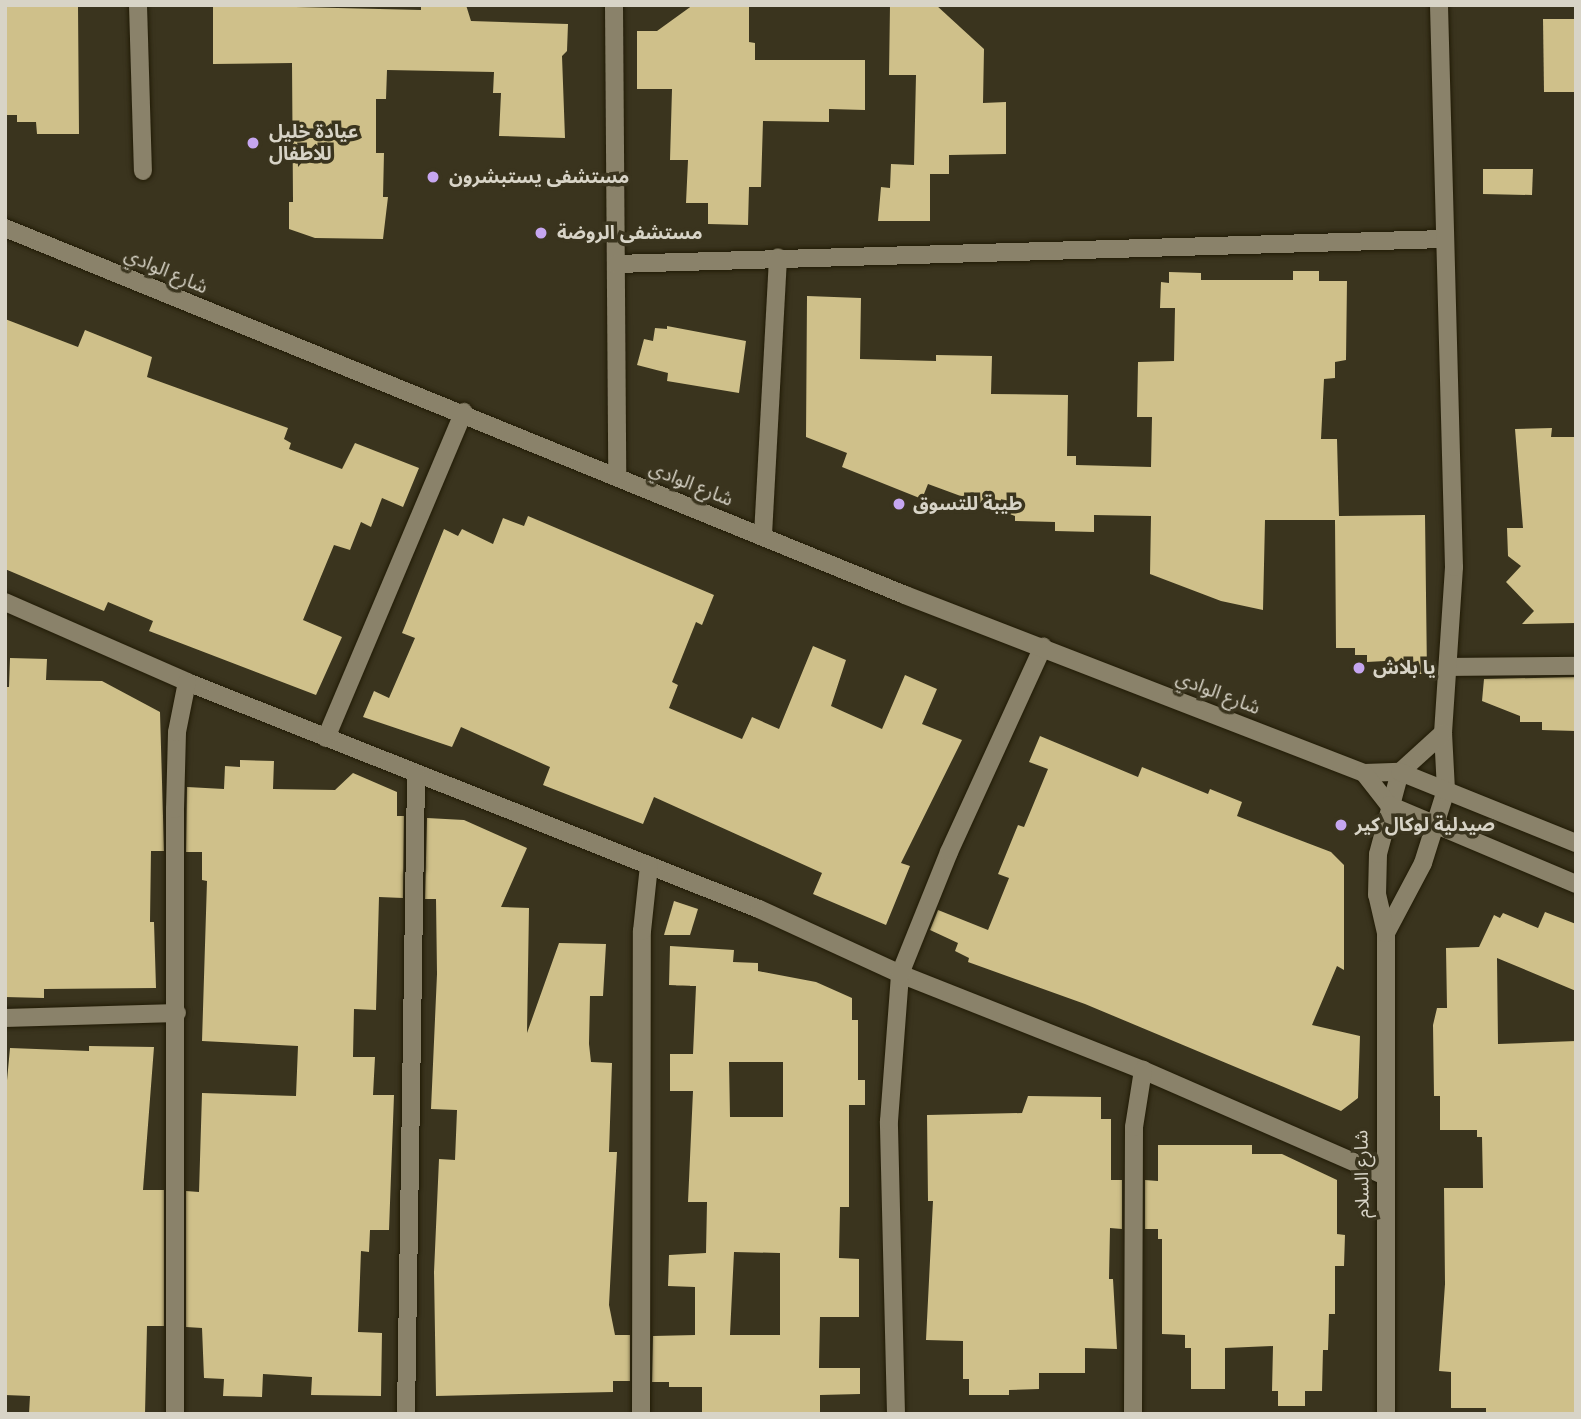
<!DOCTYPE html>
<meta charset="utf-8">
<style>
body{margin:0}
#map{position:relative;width:1581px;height:1419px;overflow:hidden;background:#3a341e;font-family:"Space Grotesk","Noto Sans Arabic",sans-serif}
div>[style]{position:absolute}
.building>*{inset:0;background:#cfc08a}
.roads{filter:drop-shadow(0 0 2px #211b06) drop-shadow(0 0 2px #211b06)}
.minor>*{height:18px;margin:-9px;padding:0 9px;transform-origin:9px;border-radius:9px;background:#8a826a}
.secondary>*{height:18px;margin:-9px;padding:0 9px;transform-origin:9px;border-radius:9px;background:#8a826a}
.dots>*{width:19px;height:19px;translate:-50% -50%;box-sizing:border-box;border:4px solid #3a341e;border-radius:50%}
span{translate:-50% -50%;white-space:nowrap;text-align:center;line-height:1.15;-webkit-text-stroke:7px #3a341e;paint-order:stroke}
.poi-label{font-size:19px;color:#d8d4c7;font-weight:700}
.left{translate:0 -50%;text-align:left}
.street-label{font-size:19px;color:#d8d4c7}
.frame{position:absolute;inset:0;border:7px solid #d8d4c7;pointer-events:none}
</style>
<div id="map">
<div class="building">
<i style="clip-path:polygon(5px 5px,78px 5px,79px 134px,37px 134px,36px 122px,17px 122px,17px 115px,5px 115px)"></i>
<i style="clip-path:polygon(213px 5px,421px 10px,421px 5px,466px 5px,471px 21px,568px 24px,567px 51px,562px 56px,565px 138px,499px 136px,501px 93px,493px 93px,494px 72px,387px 70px,386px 99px,376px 99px,376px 153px,384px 153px,383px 197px,388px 197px,383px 239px,315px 238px,289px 229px,289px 202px,293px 202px,292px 63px,213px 64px)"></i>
<i style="clip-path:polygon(693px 5px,749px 5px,749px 42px,755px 43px,755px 60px,865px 60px,865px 110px,829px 109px,829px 122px,763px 121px,761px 187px,749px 187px,748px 225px,708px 224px,708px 203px,686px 203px,688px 160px,670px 160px,672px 89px,637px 89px,637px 31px,657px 31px)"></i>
<i style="clip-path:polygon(890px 5px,936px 5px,984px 49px,983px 103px,1006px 102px,1006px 154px,949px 155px,949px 174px,930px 174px,930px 221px,878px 221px,881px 187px,890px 188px,891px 164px,914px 165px,916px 75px,889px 75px)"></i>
<i style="clip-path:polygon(1543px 19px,1576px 19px,1576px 92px,1544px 92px)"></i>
<i style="clip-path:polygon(1483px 169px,1533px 169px,1532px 195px,1483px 194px)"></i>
<i style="clip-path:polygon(1293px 271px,1319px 271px,1319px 281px,1347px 281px,1346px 360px,1335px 362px,1335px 378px,1324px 379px,1321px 439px,1337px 439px,1339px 516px,1425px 515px,1427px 674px,1404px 674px,1403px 668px,1385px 668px,1385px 661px,1367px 662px,1367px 655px,1355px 655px,1355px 648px,1336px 648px,1335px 520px,1265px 520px,1263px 610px,1221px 601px,1150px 574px,1151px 516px,1094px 515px,1094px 532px,1055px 531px,1055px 522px,1015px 521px,1015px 516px,928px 484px,922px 499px,842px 467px,847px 453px,806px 437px,807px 296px,861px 298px,860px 359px,936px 361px,936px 355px,992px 356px,991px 394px,1068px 395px,1067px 456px,1076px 456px,1076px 465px,1151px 467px,1152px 417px,1137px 417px,1138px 362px,1174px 361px,1175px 308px,1160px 308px,1161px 282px,1169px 283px,1169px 272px,1201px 273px,1201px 280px,1293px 280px)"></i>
<i style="clip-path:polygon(5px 319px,78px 347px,85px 330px,152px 357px,147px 377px,288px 428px,284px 439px,291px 443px,289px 449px,342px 469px,355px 443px,419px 468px,403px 507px,382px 498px,371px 527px,361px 522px,350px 550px,334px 545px,303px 620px,342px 637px,316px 695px,149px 631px,153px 621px,108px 602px,104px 611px,5px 569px)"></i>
<i style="clip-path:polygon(667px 326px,746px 341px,739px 393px,667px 381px,668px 373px,637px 365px,644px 339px,653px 341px,655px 328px,667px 329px)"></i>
<i style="clip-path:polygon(1552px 428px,1551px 437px,1576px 437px,1576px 623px,1522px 624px,1534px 611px,1506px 582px,1521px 566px,1508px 556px,1507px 528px,1523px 528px,1515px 429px)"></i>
<i style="clip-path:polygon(528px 516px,714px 595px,702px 625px,696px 622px,672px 682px,678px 685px,669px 708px,742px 739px,752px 717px,779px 729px,813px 646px,846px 660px,831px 706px,882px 729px,905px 675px,937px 689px,922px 724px,962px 740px,901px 863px,910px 866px,886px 925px,813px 894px,822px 873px,654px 797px,643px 824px,543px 785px,550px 767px,461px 727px,452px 747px,363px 717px,374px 691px,389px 698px,415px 638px,402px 633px,444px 529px,458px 536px,462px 529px,493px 544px,503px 518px,524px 526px)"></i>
<i style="clip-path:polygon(10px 658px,47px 659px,46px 680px,102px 681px,160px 712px,164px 851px,151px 851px,150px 922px,154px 922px,156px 988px,44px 989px,44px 998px,5px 997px,5px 687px,9px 687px)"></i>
<i style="clip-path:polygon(1576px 677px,1576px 731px,1542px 730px,1542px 722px,1520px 722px,1520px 716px,1482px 701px,1484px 679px)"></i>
<i style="clip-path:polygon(1040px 736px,1138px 777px,1142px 767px,1208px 794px,1210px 789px,1242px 802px,1237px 816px,1331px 852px,1344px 865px,1344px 970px,1337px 966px,1312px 1025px,1360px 1036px,1358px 1098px,1341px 1111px,1085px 1004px,968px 962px,969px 958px,955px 951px,958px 943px,930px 930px,938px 910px,988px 930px,1009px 878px,998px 874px,1018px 825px,1024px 827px,1048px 769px,1029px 762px)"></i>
<i style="clip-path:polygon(240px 760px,274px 761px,273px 789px,335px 790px,353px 773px,397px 792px,397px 816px,404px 816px,403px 898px,379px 897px,376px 1010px,354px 1009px,353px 1057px,375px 1057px,373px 1095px,394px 1095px,389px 1230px,370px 1230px,369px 1252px,361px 1251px,358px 1332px,382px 1333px,381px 1396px,311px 1395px,312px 1377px,263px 1374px,262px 1397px,223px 1396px,224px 1379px,204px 1378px,202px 1328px,186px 1327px,186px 1191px,199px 1192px,202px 1093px,296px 1096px,298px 1046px,202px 1041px,207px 881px,202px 880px,202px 852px,186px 852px,187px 787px,224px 789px,225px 766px,240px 767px)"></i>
<i style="clip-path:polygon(427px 818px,464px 820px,527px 848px,501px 907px,529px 908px,527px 1033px,559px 943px,606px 944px,603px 996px,590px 996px,589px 1044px,591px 1062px,612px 1063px,609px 1152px,617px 1152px,609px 1305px,615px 1335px,630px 1335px,630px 1381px,613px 1381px,613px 1392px,436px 1396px,434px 1272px,439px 1159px,455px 1160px,457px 1110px,431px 1109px,437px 974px,436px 899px,425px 899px)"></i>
<i style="clip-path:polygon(674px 901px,698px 909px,690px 935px,664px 935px)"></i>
<i style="clip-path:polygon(1545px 912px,1576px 924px,1576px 991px,1497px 958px,1498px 1044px,1576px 1041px,1576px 1414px,1486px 1414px,1486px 1408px,1451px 1408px,1451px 1372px,1439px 1371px,1445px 1284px,1444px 1188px,1483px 1188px,1482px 1137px,1477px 1137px,1477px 1130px,1440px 1130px,1440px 1096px,1434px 1096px,1433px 1025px,1437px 1008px,1447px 1008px,1446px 948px,1479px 947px,1494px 915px,1500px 918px,1503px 913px,1538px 928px)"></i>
<i style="clip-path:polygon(evenodd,670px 946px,734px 950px,733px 962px,758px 963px,758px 971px,816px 982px,852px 998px,852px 1020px,858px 1020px,858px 1080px,865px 1080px,865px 1105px,849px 1105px,849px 1207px,840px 1207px,839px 1258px,859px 1259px,859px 1317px,820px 1317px,819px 1368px,860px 1368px,860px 1394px,820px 1395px,820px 1414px,702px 1414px,702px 1387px,669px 1387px,669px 1382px,652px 1382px,653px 1336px,695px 1335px,695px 1287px,668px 1286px,669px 1255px,706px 1253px,707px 1202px,688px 1202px,693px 1091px,670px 1091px,670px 1054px,693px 1054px,696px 986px,669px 985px,670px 946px,729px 1062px,783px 1062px,783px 1117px,730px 1117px,729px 1062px,670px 946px,734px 1252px,780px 1253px,780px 1335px,730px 1335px,734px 1252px)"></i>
<i style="clip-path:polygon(89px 1046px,154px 1047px,143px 1190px,164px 1190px,164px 1326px,147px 1326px,145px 1414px,29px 1414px,30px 1396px,5px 1395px,5px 1102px,10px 1048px,89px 1051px)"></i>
<i style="clip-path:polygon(1028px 1096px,1101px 1097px,1101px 1119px,1111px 1119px,1111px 1180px,1122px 1180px,1122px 1229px,1110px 1228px,1109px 1279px,1113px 1279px,1117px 1349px,1085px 1348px,1085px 1373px,1039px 1373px,1039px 1389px,1009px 1390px,1009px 1395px,969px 1395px,969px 1379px,963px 1379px,963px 1341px,926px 1340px,933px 1201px,928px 1201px,927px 1115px,1022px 1113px)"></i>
<i style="clip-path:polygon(1158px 1145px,1252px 1145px,1252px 1154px,1282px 1154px,1337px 1180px,1337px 1234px,1345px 1235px,1344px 1266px,1335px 1266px,1335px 1314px,1329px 1314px,1328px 1350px,1323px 1350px,1322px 1391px,1305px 1391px,1305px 1406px,1278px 1406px,1278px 1391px,1272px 1391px,1273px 1346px,1225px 1348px,1225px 1389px,1191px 1389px,1191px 1348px,1185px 1348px,1185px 1335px,1162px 1334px,1162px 1239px,1158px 1239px,1158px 1229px,1145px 1229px,1145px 1180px,1158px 1181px)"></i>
</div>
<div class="roads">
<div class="minor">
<i style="left:138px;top:5px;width:166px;rotate:88.3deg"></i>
<i style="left:614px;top:5px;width:471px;rotate:89.6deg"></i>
<i style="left:616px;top:264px;width:828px;rotate:-1.73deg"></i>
<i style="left:763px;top:535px;width:278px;rotate:-86.9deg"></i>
<i style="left:5px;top:602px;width:199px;rotate:23.7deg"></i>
<i style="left:187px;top:682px;width:615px;rotate:21.65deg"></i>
<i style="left:759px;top:909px;width:155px;rotate:24.7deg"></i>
<i style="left:900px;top:974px;width:261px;rotate:21.6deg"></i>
<i style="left:1143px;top:1070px;width:262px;rotate:23.6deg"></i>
<i style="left:1451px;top:667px;width:125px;rotate:-0.5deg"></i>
<i style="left:326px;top:738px;width:354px;rotate:-67.1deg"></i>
<i style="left:1386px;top:933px;width:79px;rotate:-62.1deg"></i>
<i style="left:1423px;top:863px;width:77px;rotate:-72.5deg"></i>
<i style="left:1446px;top:790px;width:57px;rotate:-93deg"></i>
<i style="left:1443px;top:733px;width:166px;rotate:-86.2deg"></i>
<i style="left:1454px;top:567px;width:562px;rotate:-91.53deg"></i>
<i style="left:5px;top:1018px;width:172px;rotate:-1.7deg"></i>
<i style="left:175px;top:1414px;width:605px;rotate:-90deg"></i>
<i style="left:175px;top:809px;width:77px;rotate:-88.5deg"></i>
<i style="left:177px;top:732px;width:51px;rotate:-78.7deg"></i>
<i style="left:406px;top:1414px;width:640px;rotate:-89.1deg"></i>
<i style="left:641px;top:1414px;width:483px;rotate:-89.9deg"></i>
<i style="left:642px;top:931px;width:66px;rotate:-83.9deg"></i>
<i style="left:896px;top:1414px;width:293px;rotate:-91.4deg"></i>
<i style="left:889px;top:1121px;width:147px;rotate:-85.7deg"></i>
<i style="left:900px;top:974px;width:131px;rotate:-68.1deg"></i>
<i style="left:949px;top:852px;width:226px;rotate:-65.4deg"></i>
<i style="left:1133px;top:1414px;width:287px;rotate:-89.8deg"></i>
<i style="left:1134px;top:1127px;width:58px;rotate:-81deg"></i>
<i style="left:1386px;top:1414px;width:481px;rotate:-90deg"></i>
<i style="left:1386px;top:933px;width:39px;rotate:-103deg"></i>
<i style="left:1377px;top:895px;width:41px;rotate:-88.6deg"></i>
<i style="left:1378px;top:854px;width:85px;rotate:-75deg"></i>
<i style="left:1400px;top:772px;width:58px;rotate:-42.2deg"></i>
</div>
<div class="secondary">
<i style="left:5px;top:228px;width:972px;rotate:22.18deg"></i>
<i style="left:905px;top:595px;width:492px;rotate:21.2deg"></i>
<i style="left:1364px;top:773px;width:36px;rotate:-2deg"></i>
<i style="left:1400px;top:772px;width:190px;rotate:22deg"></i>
<i style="left:1364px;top:773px;width:41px;rotate:52deg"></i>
<i style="left:1389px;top:805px;width:203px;rotate:22.9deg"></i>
</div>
</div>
<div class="dots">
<i style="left:253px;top:143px;background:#c6a6f0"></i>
<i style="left:433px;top:177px;background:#c6a6f0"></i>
<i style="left:541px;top:233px;background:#c6a6f0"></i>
<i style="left:899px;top:504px;background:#c6a6f0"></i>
<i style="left:1359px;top:668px;background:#c6a6f0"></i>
<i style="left:1341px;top:825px;background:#c6a6f0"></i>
</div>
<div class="poi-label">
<span class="left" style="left:269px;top:143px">عيادة خليل<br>للاطفال</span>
<span class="left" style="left:449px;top:177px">مستشفى يستبشرون</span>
<span class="left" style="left:557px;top:233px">مستشفى الروضة</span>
<span class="left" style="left:913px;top:504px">طيبة للتسوق</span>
<span class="left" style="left:1373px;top:668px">يا بلاش</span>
<span class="left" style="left:1355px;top:825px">صيدلية لوكال كير</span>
</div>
<div class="street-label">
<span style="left:166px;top:271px;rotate:23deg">شارع الوادي</span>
<span style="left:691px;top:484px;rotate:22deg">شارع الوادي</span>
<span style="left:1218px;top:693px;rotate:21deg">شارع الوادي</span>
<span style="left:1362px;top:1174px;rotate:-91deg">شارع السلام</span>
</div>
<div class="frame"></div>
</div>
